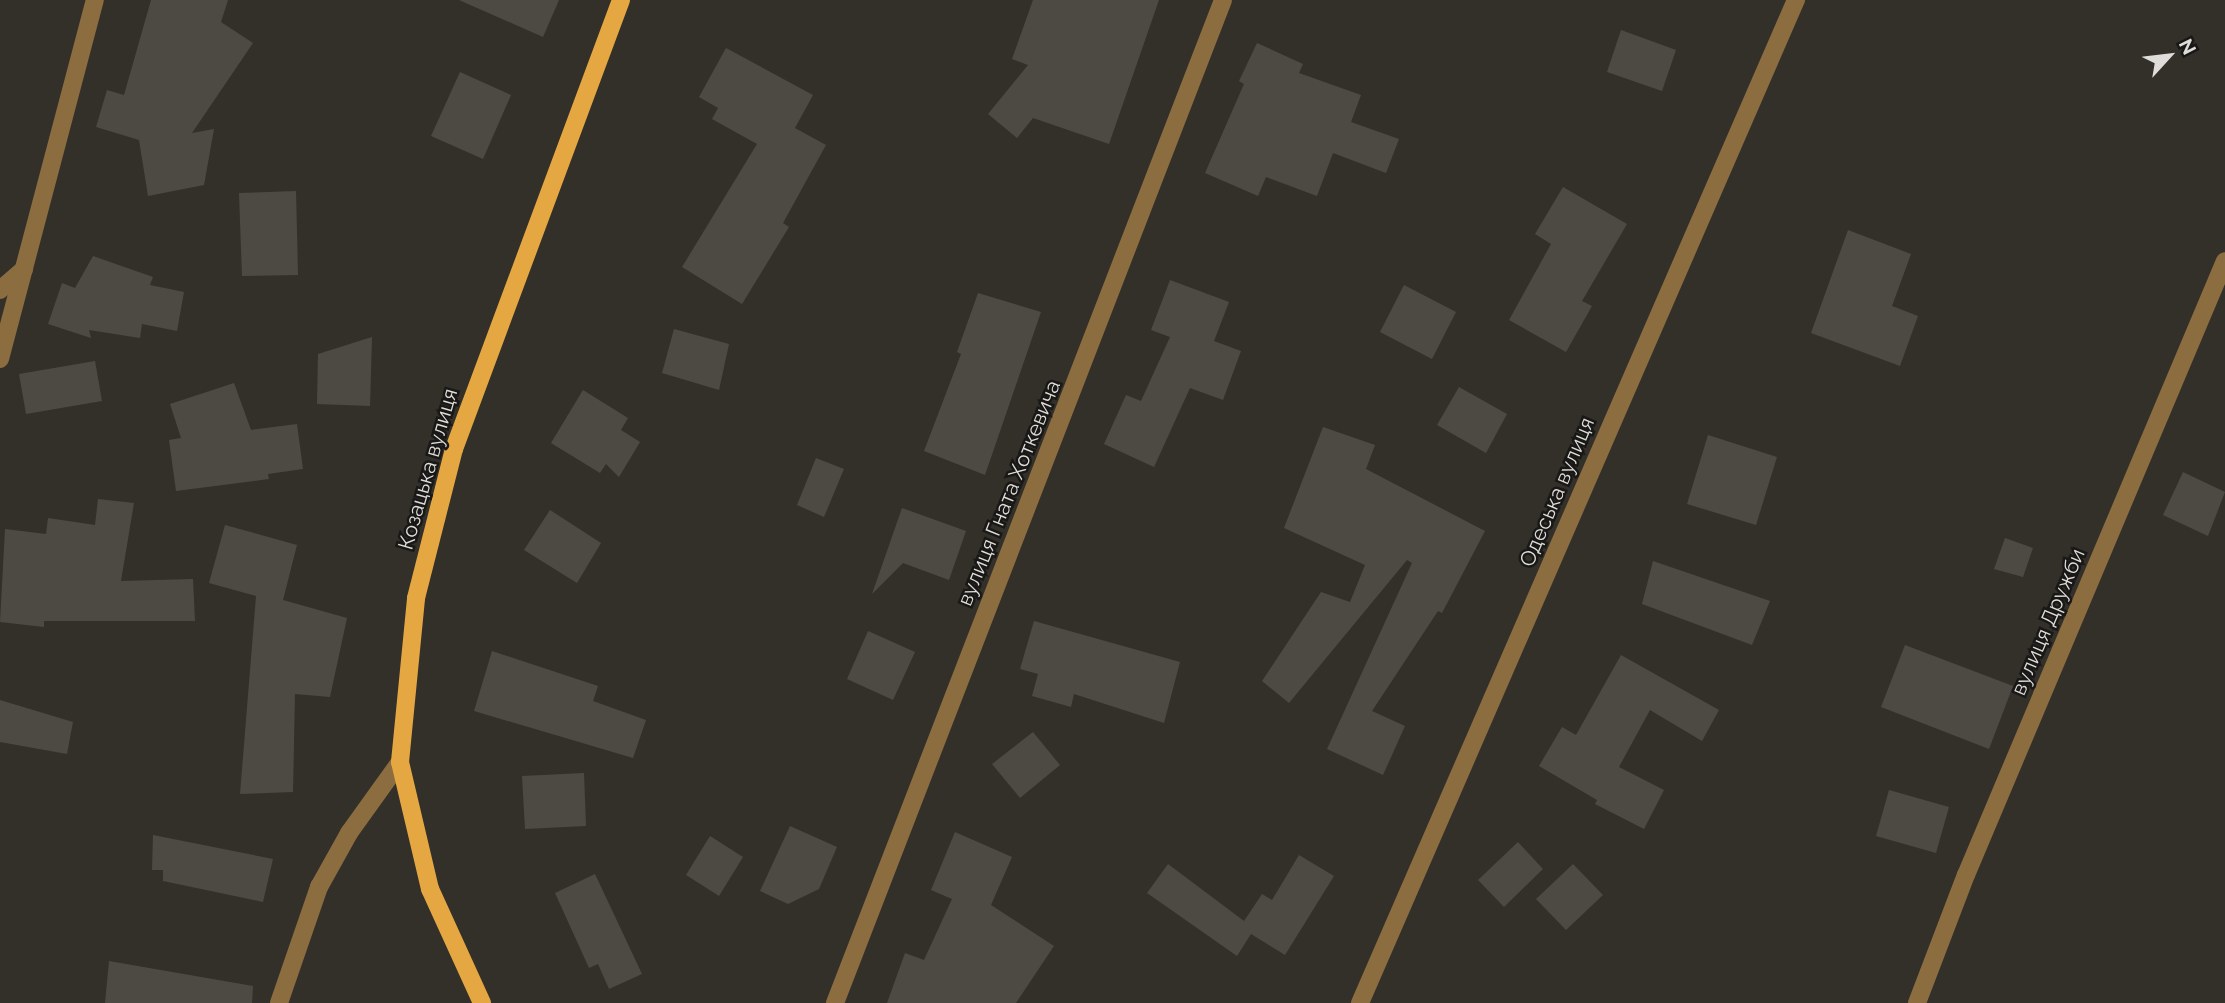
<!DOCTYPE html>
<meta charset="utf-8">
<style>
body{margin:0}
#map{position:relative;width:2225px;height:1003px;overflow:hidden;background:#33302a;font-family:Raleway,sans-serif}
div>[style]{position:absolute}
.building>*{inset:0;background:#4d4a44}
.minor>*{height:18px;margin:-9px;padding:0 9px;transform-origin:9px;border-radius:9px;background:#8b6d40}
.major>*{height:18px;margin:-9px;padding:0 9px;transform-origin:9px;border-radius:9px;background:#e5a741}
span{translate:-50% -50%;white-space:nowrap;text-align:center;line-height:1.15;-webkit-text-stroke:5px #191816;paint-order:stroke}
.street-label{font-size:21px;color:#dfddd9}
.north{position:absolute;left:2134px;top:21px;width:70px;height:70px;-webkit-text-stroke:5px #191816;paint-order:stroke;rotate:63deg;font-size:19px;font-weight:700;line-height:28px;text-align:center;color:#dfddd9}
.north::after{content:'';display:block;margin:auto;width:24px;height:32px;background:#dfddd9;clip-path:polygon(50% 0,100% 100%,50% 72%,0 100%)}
</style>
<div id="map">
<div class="building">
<i style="clip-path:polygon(151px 0,228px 0,221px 22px,253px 43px,192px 133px,214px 129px,204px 185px,148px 196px,139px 140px,96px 127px,107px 90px,124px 95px)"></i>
<i style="clip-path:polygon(459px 0,559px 0,543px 37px)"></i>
<i style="clip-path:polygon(1033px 0,1159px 0,1109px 144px,1033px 118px,1017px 138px,988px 114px,1028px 65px,1012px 59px)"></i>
<i style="clip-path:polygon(1621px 30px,1676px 50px,1662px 91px,1607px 72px)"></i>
<i style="clip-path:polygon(1257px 43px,1303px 64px,1299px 73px,1361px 95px,1351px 122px,1399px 139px,1386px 173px,1333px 153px,1317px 196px,1266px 177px,1258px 196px,1205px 173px,1244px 84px,1239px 81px)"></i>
<i style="clip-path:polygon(726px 48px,813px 95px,795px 128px,826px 145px,783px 223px,789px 227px,742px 304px,682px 267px,757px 144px,712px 119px,718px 108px,699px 97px)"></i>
<i style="clip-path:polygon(460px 72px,511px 95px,483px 159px,431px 136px)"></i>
<i style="clip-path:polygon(1563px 187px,1627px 224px,1582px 301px,1592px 306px,1566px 352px,1509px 320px,1551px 244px,1535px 234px)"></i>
<i style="clip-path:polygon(296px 191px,298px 275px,242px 276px,239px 193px)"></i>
<i style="clip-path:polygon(1848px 230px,1911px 254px,1892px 306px,1918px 316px,1900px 366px,1811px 333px)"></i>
<i style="clip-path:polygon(93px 256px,153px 277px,150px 285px,184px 292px,177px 331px,142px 324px,140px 338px,89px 330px,91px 338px,48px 324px,62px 283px,75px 288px)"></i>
<i style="clip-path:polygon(1170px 280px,1229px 302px,1214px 341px,1241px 351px,1223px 400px,1190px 388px,1154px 467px,1104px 444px,1126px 395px,1141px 401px,1170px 337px,1151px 330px)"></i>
<i style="clip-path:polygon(1404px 285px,1456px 312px,1432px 359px,1380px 332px)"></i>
<i style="clip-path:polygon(978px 293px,1041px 312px,985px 475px,924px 451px,961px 354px,957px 352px)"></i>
<i style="clip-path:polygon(674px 329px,729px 344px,719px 390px,662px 373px)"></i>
<i style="clip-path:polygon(372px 337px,370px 406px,317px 404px,318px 354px)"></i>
<i style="clip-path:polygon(95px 361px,102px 401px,26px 414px,19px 374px)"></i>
<i style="clip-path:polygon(234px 383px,251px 430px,297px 424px,303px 469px,268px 474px,269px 479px,176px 491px,169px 440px,181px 438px,170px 404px)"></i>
<i style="clip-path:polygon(1459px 387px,1507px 414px,1486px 453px,1437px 425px)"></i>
<i style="clip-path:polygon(583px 390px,628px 418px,621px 430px,640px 442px,619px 477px,606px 464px,600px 473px,551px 443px)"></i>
<i style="clip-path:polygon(1323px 427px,1375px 445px,1366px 469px,1485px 531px,1442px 613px,1438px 611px,1372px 711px,1405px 726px,1383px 775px,1327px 749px,1412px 563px,1407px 560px,1289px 703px,1262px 681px,1321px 592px,1350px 602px,1365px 565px,1284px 528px)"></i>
<i style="clip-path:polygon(1708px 435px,1777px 457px,1756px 525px,1687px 504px)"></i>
<i style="clip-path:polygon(816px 458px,844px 469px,824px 517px,797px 505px)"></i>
<i style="clip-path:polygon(2183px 472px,2225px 492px,2208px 536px,2163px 515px)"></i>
<i style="clip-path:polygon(98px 499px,134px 503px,121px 581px,193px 579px,195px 621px,44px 621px,44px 627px,0 622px,5px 529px,46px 534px,48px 518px,95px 525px)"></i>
<i style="clip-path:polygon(902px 508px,966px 531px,949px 580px,903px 563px,872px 594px)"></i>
<i style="clip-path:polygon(550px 510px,601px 543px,577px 583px,524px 550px)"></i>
<i style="clip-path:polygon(225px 525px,297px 545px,283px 600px,347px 618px,330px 697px,295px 694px,293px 792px,240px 794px,256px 596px,209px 583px)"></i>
<i style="clip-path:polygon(2005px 538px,2033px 548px,2023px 577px,1994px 569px)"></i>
<i style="clip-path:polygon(1653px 561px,1770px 601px,1752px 645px,1642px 604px)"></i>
<i style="clip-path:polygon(1034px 621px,1180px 662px,1164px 723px,1074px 694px,1071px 707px,1032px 696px,1038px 674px,1020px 669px)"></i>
<i style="clip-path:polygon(868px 631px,915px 652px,893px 700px,847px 679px)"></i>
<i style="clip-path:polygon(1905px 645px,2013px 686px,1989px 749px,1881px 707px)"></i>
<i style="clip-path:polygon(492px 651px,598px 686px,593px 701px,646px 720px,633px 758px,474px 711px)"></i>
<i style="clip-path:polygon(1621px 655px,1719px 710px,1702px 741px,1650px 710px,1619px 767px,1664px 790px,1644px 829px,1595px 804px,1597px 800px,1539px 766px,1562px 727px,1576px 735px)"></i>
<i style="clip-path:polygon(0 700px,73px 722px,67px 754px,0 742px)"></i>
<i style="clip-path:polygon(1033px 732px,1060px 765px,1020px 798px,992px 764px)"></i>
<i style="clip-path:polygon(584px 773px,586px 826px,525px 829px,522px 776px)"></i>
<i style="clip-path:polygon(1889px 790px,1949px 807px,1936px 853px,1876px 836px)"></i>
<i style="clip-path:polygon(790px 826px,837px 847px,819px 889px,788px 904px,760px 891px)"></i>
<i style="clip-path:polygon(955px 832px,1012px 857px,991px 905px,1054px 946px,1016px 1003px,887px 1003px,905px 953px,924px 960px,952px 899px,931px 890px)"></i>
<i style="clip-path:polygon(153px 835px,273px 859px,263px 902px,163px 881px,163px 870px,152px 870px)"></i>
<i style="clip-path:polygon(710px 836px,743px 857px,719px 896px,686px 875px)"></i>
<i style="clip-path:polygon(1518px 842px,1543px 869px,1504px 907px,1478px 880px)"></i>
<i style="clip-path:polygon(1299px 855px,1334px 876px,1285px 955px,1251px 934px,1237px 956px,1147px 893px,1168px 864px,1244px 921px,1262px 894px,1272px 900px)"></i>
<i style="clip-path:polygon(1573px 864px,1603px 895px,1566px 930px,1536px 899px)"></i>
<i style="clip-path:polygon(595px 874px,642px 974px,609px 989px,598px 964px,589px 968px,555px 893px)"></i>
<i style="clip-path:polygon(109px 961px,253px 986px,252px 1003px,105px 1003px)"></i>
</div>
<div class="minor">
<i style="left:0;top:290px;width:32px;rotate:-41deg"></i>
<i style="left:0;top:359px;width:371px;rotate:-75.2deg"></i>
<i style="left:279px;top:1003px;width:123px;rotate:-71deg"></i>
<i style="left:319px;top:887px;width:62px;rotate:-60.9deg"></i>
<i style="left:349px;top:833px;width:87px;rotate:-54.3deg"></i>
<i style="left:835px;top:1003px;width:1075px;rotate:-68.85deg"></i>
<i style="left:1360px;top:1003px;width:1094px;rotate:-66.51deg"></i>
<i style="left:1917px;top:1003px;width:137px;rotate:-69.1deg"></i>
<i style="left:1966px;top:875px;width:666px;rotate:-67.13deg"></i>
</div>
<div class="major">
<i style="left:482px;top:1003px;width:125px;rotate:-114.5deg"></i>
<i style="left:430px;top:889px;width:130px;rotate:-103.3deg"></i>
<i style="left:400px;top:762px;width:165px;rotate:-84.4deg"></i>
<i style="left:416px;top:598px;width:154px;rotate:-75.7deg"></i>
<i style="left:454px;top:449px;width:479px;rotate:-69.6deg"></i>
</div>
<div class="street-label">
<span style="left:428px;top:469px;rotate:-74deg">Козацька вулиця</span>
<span style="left:1557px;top:492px;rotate:-67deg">Одеська вулиця</span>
<span style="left:1009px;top:493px;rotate:-68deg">вулиця Гната Хоткевича</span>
<span style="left:2048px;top:622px;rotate:-67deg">вулиця Дружби</span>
</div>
<div class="north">N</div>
</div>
